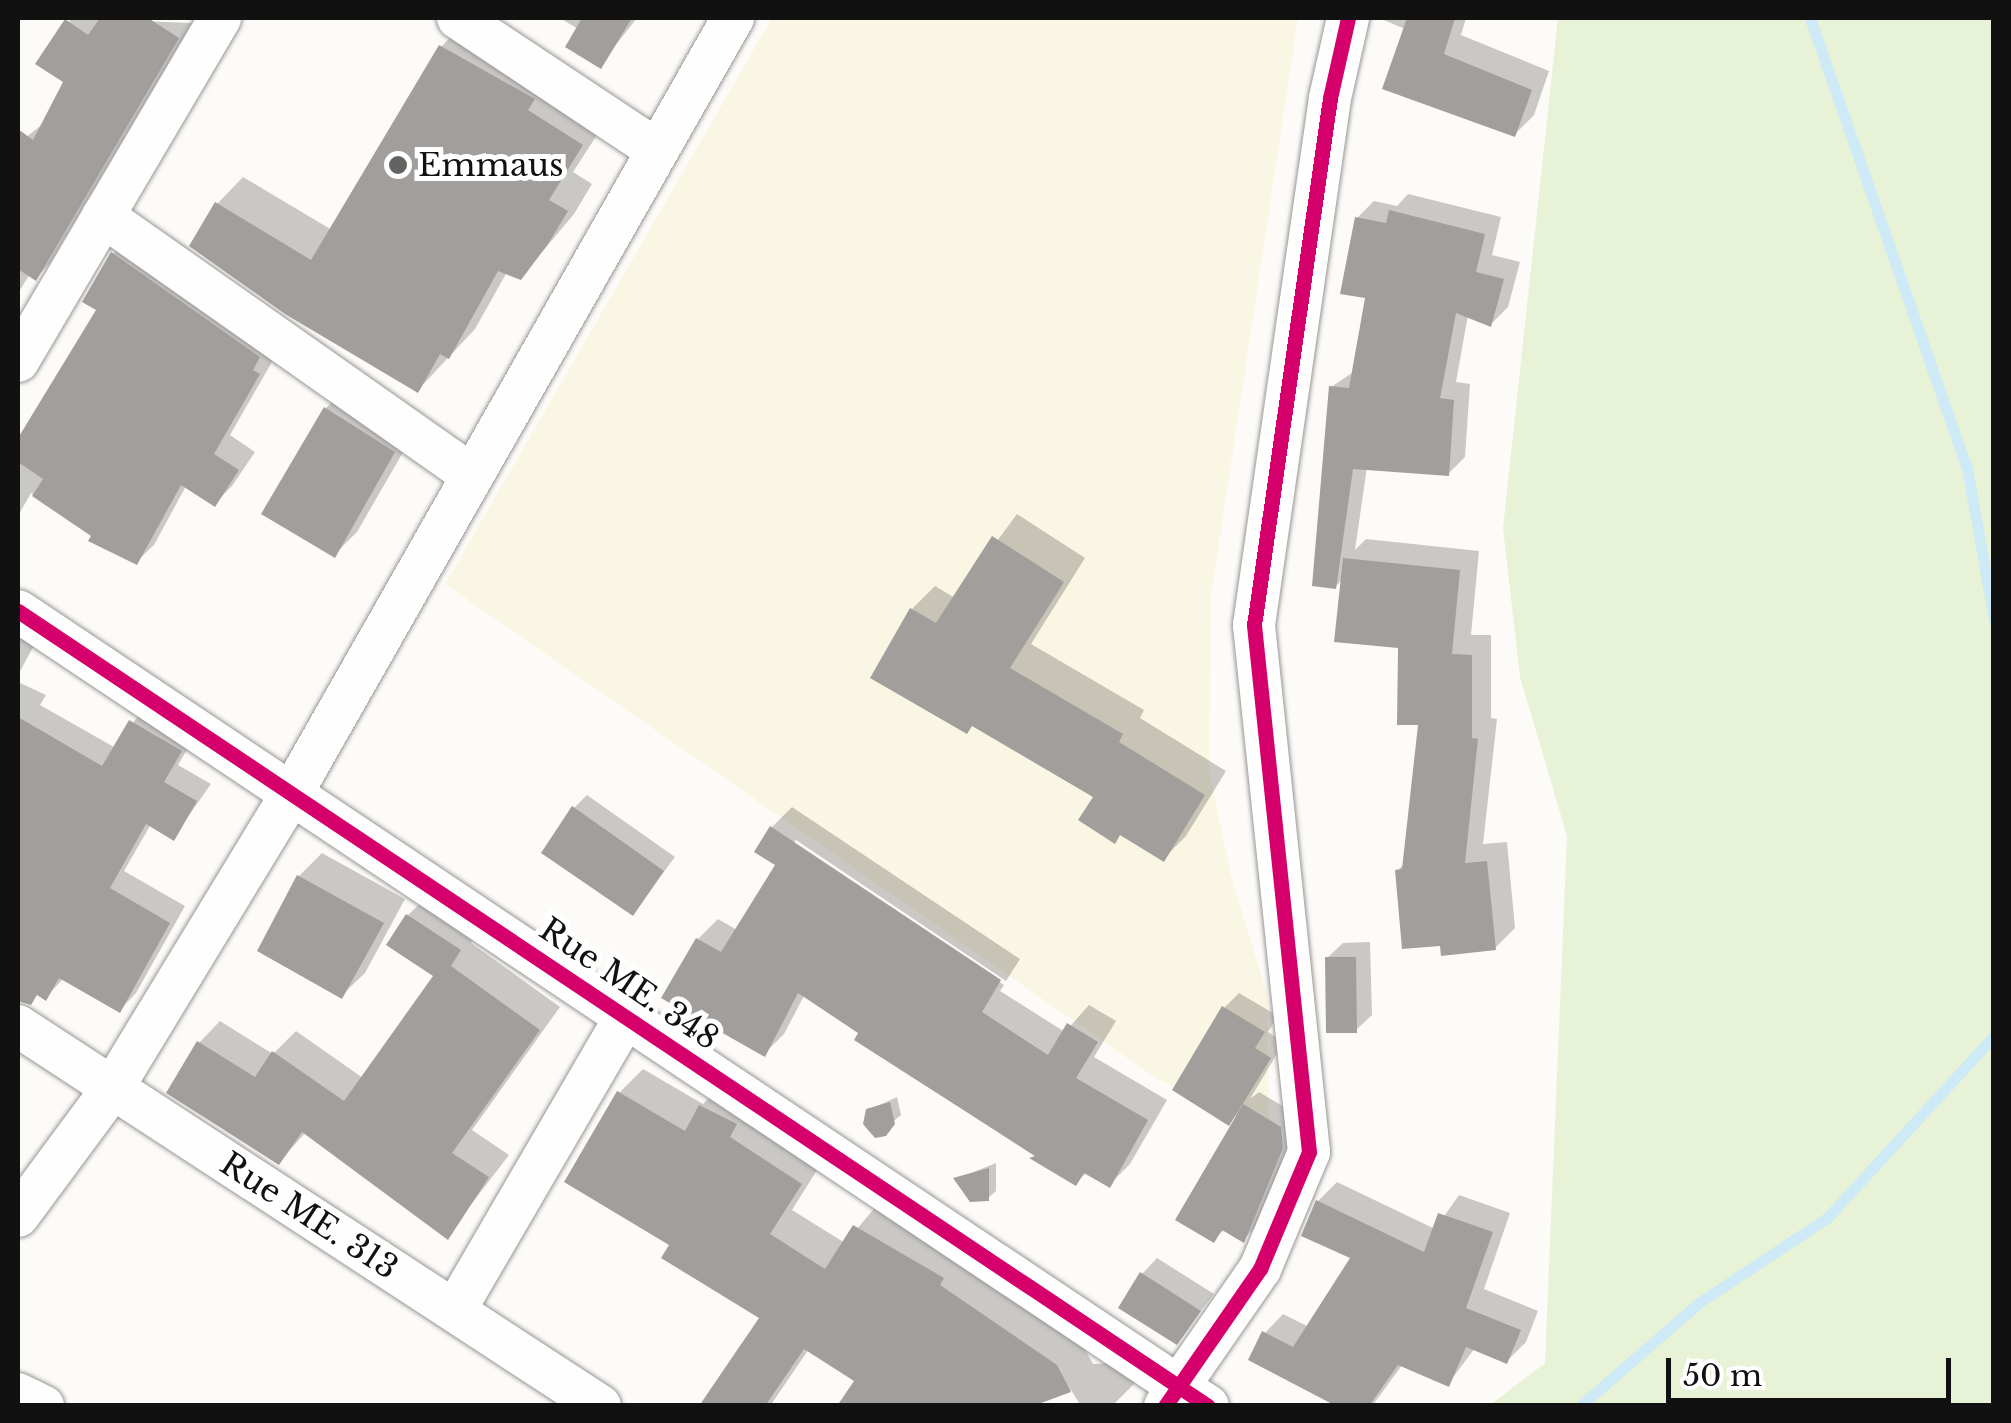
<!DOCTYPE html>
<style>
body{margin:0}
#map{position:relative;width:2011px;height:1423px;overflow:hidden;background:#fdfbf7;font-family:"Libre Baskerville",serif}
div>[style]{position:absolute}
.farmland>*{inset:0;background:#f9f6e4}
.green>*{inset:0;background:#e8f2d7}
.shadow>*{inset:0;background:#0003}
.stream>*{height:11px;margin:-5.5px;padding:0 5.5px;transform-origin:5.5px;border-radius:5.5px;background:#cdeaf6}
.building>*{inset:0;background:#a19e9c}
.roads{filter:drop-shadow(0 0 2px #979695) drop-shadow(0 0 2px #979695)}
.minor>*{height:42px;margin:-21px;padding:0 21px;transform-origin:21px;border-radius:21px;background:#fffefe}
.cycleway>*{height:15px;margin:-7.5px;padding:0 7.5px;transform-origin:7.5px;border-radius:7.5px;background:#d6006c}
.dots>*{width:28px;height:28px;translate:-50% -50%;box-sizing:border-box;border:5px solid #fff;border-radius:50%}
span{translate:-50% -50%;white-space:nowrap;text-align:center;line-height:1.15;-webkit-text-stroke:10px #fff;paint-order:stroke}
.poi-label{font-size:32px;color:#111}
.left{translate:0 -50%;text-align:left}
.street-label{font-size:32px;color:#111}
.frame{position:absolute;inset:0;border:20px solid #111;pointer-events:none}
.scale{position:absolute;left:1666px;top:1358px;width:285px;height:45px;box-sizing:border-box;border:5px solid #111;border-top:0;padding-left:12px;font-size:30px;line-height:35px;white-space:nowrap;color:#111;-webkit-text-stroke:8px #fff;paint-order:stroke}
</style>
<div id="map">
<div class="farmland">
<i style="clip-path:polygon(772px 18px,1298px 18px,1211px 596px,1209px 769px,1230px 872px,1267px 995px,1269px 1124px,1159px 1080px,445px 584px)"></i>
</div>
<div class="green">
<i style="clip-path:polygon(1558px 18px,1993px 18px,1993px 1405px,1490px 1405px,1545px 1363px,1567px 836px,1520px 677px,1503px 528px)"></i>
</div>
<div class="shadow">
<i style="clip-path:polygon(70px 18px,192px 23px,50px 263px,36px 278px,30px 274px,18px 293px,18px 133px,25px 138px,44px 123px,66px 81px)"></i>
<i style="clip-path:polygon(560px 18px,637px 18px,600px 65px,578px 29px)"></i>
<i style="clip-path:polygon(1379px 18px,1466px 18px,1461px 35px,1549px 71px,1534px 115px,1515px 134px,1405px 29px)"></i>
<i style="clip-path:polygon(467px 20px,608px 118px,573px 172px,592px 184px,574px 214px,521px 277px,507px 272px,475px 329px,418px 390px,217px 204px,243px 177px,332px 230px,441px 47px)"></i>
<i style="clip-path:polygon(1408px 194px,1501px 217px,1492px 255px,1520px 262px,1508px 307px,1491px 324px,1468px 315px,1456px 382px,1470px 384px,1465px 457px,1448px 474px,1367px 467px,1355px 550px,1366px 539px,1479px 551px,1471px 635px,1491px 635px,1491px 718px,1497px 719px,1483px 844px,1507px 842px,1515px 928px,1495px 948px,1442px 943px,1398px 870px,1405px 863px,1421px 723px,1400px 646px,1344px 578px,1336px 586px,1331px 387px,1355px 371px,1368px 296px,1357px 218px,1374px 201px,1397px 206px)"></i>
<i style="clip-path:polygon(131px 236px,276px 355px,230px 435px,255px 452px,232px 486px,214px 504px,186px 486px,154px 545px,136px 562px,31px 493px,18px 516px,18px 439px,99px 309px,113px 254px)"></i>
<i style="clip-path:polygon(349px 385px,417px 428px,357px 532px,334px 555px,265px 514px,326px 408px)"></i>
<i style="clip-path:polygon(1017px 514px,1085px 558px,1031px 644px,1144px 710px,1140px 718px,1226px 771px,1186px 836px,1163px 859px,1122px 833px,1115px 841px,1096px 796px,912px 609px,935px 586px,955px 598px)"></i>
<i style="clip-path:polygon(18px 626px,37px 640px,18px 675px)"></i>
<i style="clip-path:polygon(18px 682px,46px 695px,40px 705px,114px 747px,147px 705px,196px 734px,178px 765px,211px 784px,173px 838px,151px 824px,124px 871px,185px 906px,136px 993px,120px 1010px,64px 978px,46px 997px,38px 993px,18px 1001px,18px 960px,55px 893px,18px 867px)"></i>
<i style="clip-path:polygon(587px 795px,675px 857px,633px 913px,574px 808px)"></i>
<i style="clip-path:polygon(792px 807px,1020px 959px,1006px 981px,796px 840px,793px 844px,1004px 985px,1000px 991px,1065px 1032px,1089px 1005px,1116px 1021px,1094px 1057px,1167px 1100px,1130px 1164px,1109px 1185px,1087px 1172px,1076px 1183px,857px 1040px,862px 1032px,805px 994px,784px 1034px,764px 1054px,698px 939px,718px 919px,737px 930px,778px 864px,772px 827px)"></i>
<i style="clip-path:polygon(322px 853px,405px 899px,365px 973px,341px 996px,299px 876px)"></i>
<i style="clip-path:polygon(430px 894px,481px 928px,471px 943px,560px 1007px,472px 1130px,509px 1155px,447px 1236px,306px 1132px,279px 1162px,199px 1043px,220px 1021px,273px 1054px,296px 1031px,363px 1078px,437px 975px,408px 915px)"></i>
<i style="clip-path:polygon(1370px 942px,1372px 1015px,1356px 1030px,1327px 958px,1343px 943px)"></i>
<i style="clip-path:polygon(1239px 993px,1278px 1016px,1268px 1032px,1284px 1042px,1250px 1099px,1259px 1092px,1294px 1113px,1296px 1132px,1257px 1226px,1244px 1239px,1225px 1229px,1213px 1240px,1240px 1112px,1229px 1122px,1224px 1008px)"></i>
<i style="clip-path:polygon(643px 1069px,703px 1104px,725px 1082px,824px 1159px,792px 1210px,845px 1243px,879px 1203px,1081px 1342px,1093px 1364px,1127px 1362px,1138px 1380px,1112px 1406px,1081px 1406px,1071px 1390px,1044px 1395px,1037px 1406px,840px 1406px,857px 1381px,809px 1349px,770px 1406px,702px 1406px,763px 1317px,672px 1244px,619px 1093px)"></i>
<i style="clip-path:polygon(897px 1097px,901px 1115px,875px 1136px,867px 1129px,868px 1110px)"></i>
<i style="clip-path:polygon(996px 1163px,996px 1191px,988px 1198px,956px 1179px)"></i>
<i style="clip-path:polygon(1337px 1182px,1435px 1229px,1459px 1195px,1510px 1213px,1484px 1289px,1538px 1311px,1526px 1342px,1507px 1361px,1475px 1348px,1448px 1384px,1403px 1364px,1372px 1406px,1342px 1406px,1265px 1333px,1283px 1314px,1309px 1327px,1354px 1257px,1304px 1235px,1318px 1201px)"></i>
<i style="clip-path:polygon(1157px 1258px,1214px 1294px,1177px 1341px,1142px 1274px)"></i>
</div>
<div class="stream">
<i style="left:1810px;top:18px;width:477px;rotate:70.8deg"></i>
<i style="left:1967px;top:468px;width:154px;rotate:79.9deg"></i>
<i style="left:1580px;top:1406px;width:159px;rotate:-40.9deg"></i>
<i style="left:1700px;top:1302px;width:152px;rotate:-33.5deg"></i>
<i style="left:1827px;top:1218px;width:247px;rotate:-47.5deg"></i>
</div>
<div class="building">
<i style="clip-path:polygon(100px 18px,148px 18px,179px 38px,36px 281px,18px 269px,18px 129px,33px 140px,63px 82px,35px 64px,65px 19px,88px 35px)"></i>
<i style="clip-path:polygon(582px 18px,632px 18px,601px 69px,565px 47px)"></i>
<i style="clip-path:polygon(1407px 18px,1455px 18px,1444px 54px,1532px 90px,1515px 137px,1382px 89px)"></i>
<i style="clip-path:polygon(439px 45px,535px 99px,528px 110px,583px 145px,549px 200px,568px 211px,548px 244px,521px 280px,498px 271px,449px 359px,440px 354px,418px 393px,285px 314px,189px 246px,215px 202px,311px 260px)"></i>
<i style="clip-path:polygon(1389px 210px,1485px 234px,1476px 272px,1504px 279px,1491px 327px,1456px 313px,1440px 398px,1454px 400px,1449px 476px,1353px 469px,1336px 589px,1312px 586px,1329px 386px,1349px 388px,1365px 298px,1340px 294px,1355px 217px,1386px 223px)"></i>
<i style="clip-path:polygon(111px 252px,260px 357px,253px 370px,260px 374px,214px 454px,239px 470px,215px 507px,181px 485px,137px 565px,88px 541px,91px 536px,32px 496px,43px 479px,18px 462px,18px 438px,96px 310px,82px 302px)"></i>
<i style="clip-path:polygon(324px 407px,395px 452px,335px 558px,261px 514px)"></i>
<i style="clip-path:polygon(992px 536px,1064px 582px,1010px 668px,1123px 734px,1119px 742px,1205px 795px,1164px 862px,1120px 835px,1115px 844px,1078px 820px,1093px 797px,972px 726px,967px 734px,870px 678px,910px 608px,936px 623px)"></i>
<i style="clip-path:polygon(1343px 558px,1460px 570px,1452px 654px,1472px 655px,1472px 738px,1478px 739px,1465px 863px,1487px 861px,1496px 950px,1441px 956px,1440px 946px,1402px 949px,1395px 870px,1402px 869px,1418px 725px,1397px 725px,1398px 648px,1334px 642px)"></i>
<i style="clip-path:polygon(18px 717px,102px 766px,129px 720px,182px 751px,164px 782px,197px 801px,174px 841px,146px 824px,110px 888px,170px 923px,120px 1013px,59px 978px,46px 1001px,37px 995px,31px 1005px,18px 1001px)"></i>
<i style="clip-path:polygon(572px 806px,664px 871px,633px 916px,541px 853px)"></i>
<i style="clip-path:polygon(770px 826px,1001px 980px,982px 1012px,1048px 1055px,1067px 1023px,1098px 1042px,1076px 1078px,1148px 1120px,1110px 1188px,1084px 1173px,1076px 1186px,1029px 1158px,1035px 1156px,854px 1040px,858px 1033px,798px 993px,765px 1057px,661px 998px,696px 938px,721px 952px,775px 865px,754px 852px)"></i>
<i style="clip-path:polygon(297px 875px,384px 923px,342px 999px,257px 951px)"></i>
<i style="clip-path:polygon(406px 914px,461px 950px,451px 966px,540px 1030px,452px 1153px,489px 1177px,448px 1240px,302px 1132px,279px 1165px,166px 1093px,197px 1041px,255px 1077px,272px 1051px,344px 1101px,433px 976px,386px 945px)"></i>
<i style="clip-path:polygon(1325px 957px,1356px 957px,1357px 1033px,1326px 1033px)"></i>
<i style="clip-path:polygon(1222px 1006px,1265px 1032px,1255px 1048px,1271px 1058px,1229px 1126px,1172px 1090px)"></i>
<i style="clip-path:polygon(617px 1091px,685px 1131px,699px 1105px,737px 1124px,730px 1137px,802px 1184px,770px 1234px,825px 1269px,853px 1225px,944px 1278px,940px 1285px,1057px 1365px,1071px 1392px,1033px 1406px,837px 1406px,854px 1381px,804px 1349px,765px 1406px,699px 1406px,759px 1318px,661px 1258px,669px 1245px,564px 1182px)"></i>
<i style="clip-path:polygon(890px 1102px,895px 1124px,886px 1136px,875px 1138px,863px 1124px,866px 1109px)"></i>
<i style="clip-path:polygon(1243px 1104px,1281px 1127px,1283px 1148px,1244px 1243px,1222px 1230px,1214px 1243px,1175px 1220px)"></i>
<i style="clip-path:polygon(989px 1168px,989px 1201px,970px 1202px,953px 1178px)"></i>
<i style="clip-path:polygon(1316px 1200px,1424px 1252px,1438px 1213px,1493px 1232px,1466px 1308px,1521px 1330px,1507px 1364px,1466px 1347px,1449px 1387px,1398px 1365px,1369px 1406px,1336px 1406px,1248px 1360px,1262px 1331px,1293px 1347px,1350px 1258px,1301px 1236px)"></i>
<i style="clip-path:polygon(1140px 1272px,1201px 1311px,1177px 1345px,1118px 1308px)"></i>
</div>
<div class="roads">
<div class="minor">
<i style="left:458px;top:18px;width:237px;rotate:33.6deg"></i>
<i style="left:103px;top:216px;width:450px;rotate:35.1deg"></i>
<i style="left:18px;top:361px;width:398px;rotate:-59.5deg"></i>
<i style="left:18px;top:611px;width:1431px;rotate:33.75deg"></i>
<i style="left:18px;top:1026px;width:695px;rotate:33.14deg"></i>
<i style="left:18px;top:1216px;width:158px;rotate:-53.5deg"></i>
<i style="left:112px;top:1089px;width:346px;rotate:-58.7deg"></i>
<i style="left:292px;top:793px;width:892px;rotate:-60.36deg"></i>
<i style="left:455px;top:1310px;width:340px;rotate:-59.8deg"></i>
<i style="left:18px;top:1394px;width:28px;rotate:26deg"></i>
<i style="left:1165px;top:1406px;width:167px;rotate:-55.3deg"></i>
<i style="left:1260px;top:1269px;width:127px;rotate:-67.3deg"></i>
<i style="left:1309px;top:1152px;width:530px;rotate:-95.96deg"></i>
<i style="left:1254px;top:625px;width:532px;rotate:-81.79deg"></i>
<i style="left:1330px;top:98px;width:82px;rotate:-77.3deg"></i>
</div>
</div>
<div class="cycleway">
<i style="left:18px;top:611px;width:1431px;rotate:33.75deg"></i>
<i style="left:1165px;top:1406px;width:167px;rotate:-55.3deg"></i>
<i style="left:1260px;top:1269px;width:127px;rotate:-67.3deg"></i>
<i style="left:1309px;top:1152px;width:530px;rotate:-95.96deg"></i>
<i style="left:1254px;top:625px;width:532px;rotate:-81.79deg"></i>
<i style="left:1330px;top:98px;width:82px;rotate:-77.3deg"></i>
</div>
<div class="dots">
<i style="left:398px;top:165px;background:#646362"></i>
</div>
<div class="poi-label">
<span class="left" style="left:418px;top:165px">Emmaus</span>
</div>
<div class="street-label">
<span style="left:629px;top:984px;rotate:34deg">Rue ME. 348</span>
<span style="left:309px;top:1216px;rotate:33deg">Rue ME. 313</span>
</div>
<div class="frame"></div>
<div class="scale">50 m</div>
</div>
